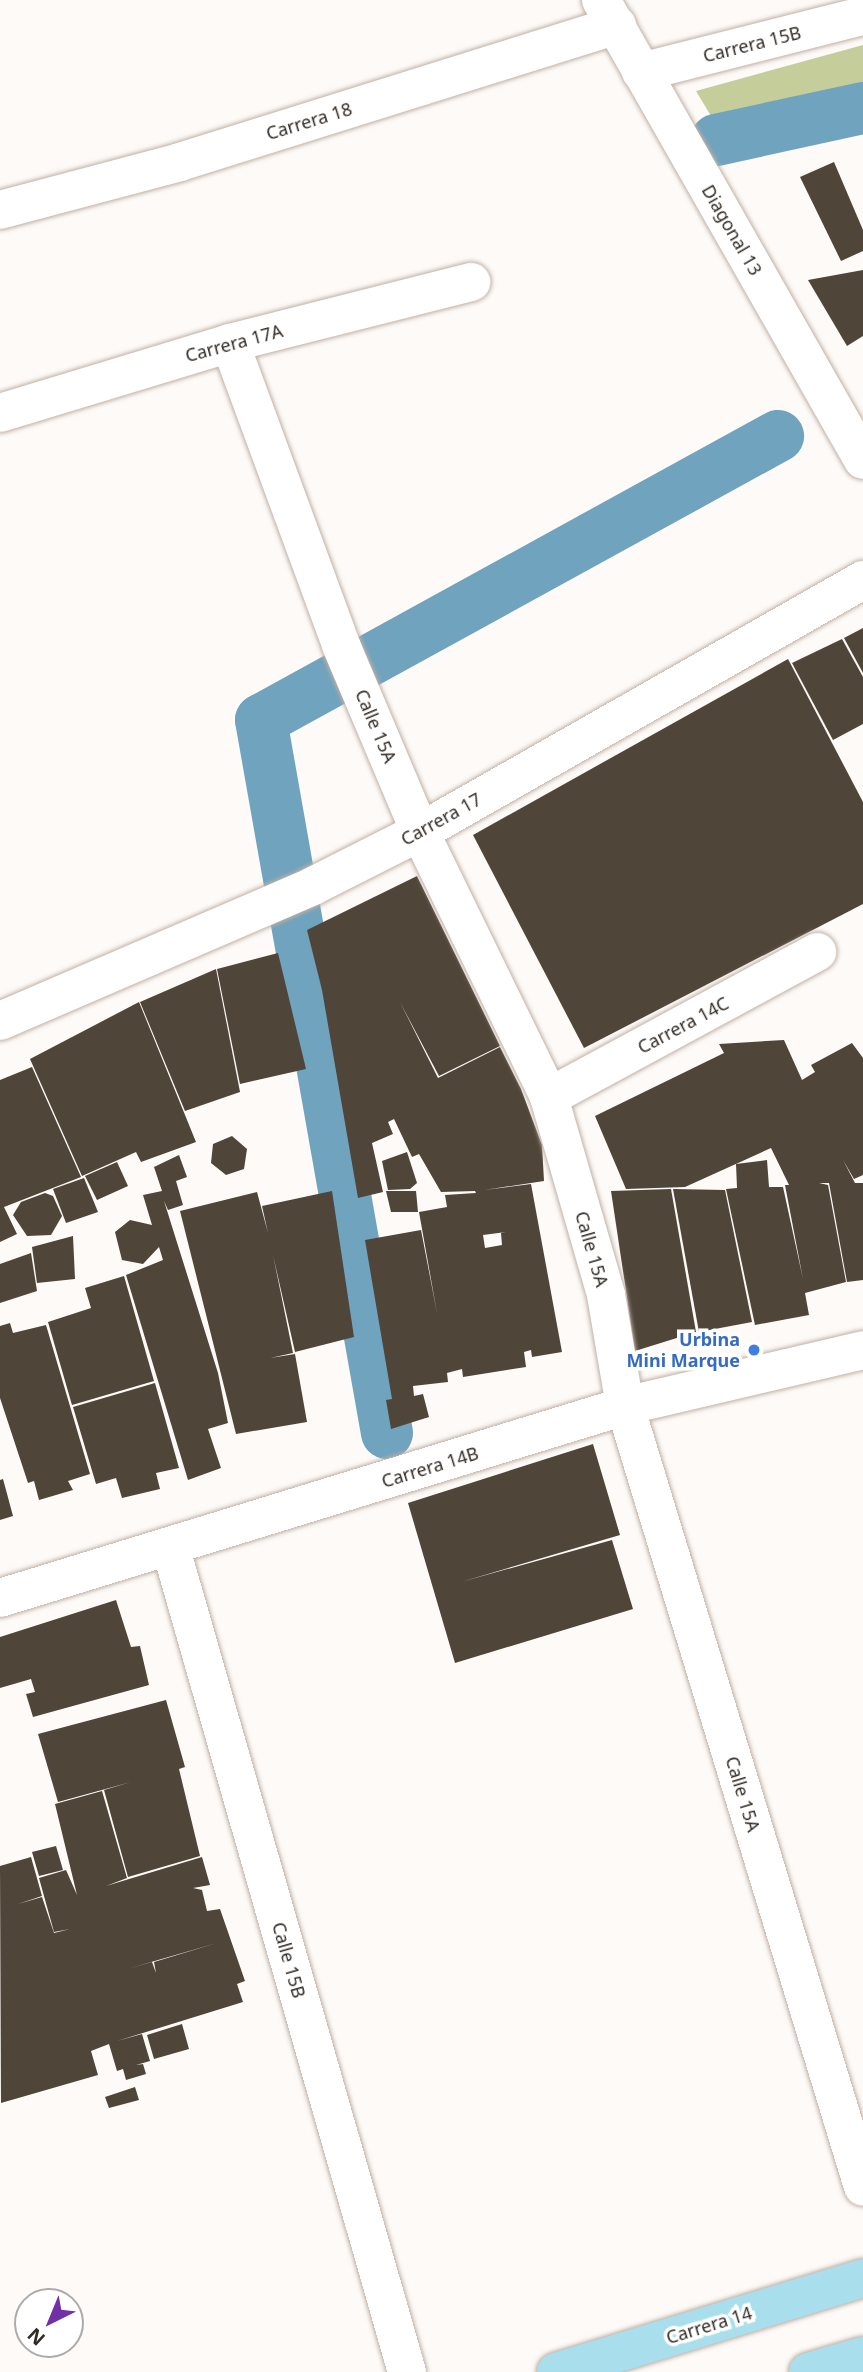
<!DOCTYPE html>
<style>
body{margin:0}
#map{position:relative;width:863px;height:2372px;overflow:hidden;background:#fdfaf7;font-family:"Noto Sans",sans-serif}
div>[style]{position:absolute}
.forest>*{inset:0;background:#c5cd9b}
.canal>*{height:52px;margin:-26px;padding:0 26px;transform-origin:26px;border-radius:26px;background:#70a3be}
.building>*{inset:0;background:#4f4539}
.roads{filter:drop-shadow(0 0 2px #c0b0a5) drop-shadow(0 0 2px #c0b0a5)}
.minor>*{height:38px;margin:-19px;padding:0 19px;transform-origin:19px;border-radius:19px;background:#fff}
.major>*{height:38px;margin:-19px;padding:0 19px;transform-origin:19px;border-radius:19px;background:#a9dfec}
.dots>*{width:19px;height:19px;translate:-50% -50%;box-sizing:border-box;border:4px solid #fff;border-radius:50%}
span{translate:-50% -50%;white-space:nowrap;text-align:center;line-height:1.15;-webkit-text-stroke:7px #fff;paint-order:stroke}
.street-label{font-size:18px;color:#322c27}
.shop-label{font-size:18px;color:#366cbe;font-weight:700}
.right{translate:-100% -50%;text-align:right}
.north{position:absolute;left:14px;top:2288px;width:70px;height:70px;box-sizing:border-box;background:#fff;border:2px solid #adaba9;border-radius:50%;rotate:223deg;font-size:19px;font-weight:700;line-height:28px;text-align:center;color:#322c27}
.north::after{content:'';display:block;margin:auto;width:24px;height:32px;background:#7130a5;clip-path:polygon(50% 0,100% 100%,50% 72%,0 100%)}
</style>
<div id="map">
<div class="forest">
<i style="clip-path:polygon(863px 45px,863px 88px,714px 121px,696px 91px)"></i>
</div>
<div class="canal">
<i style="left:716px;top:140px;width:150px;rotate:-12.3deg"></i>
<i style="left:387px;top:1433px;width:724px;rotate:-100.02deg"></i>
<i style="left:261px;top:720px;width:590px;rotate:-28.78deg"></i>
</div>
<div class="building">
<i style="clip-path:polygon(834px 162px,863px 230px,863px 251px,841px 261px,800px 177px)"></i>
<i style="clip-path:polygon(863px 270px,863px 336px,847px 346px,808px 280px)"></i>
<i style="clip-path:polygon(863px 628px,863px 673px,844px 638px)"></i>
<i style="clip-path:polygon(842px 639px,863px 677px,863px 724px,833px 740px,792px 663px)"></i>
<i style="clip-path:polygon(788px 659px,863px 802px,863px 904px,584px 1048px,473px 835px)"></i>
<i style="clip-path:polygon(evenodd,417px 876px,500px 1046px,439px 1076px,400px 1002px,438px 1078px,500px 1047px,521px 1089px,542px 1145px,544px 1181px,484px 1190px,531px 1184px,562px 1352px,532px 1357px,531px 1350px,524px 1352px,526px 1367px,463px 1377px,462px 1369px,447px 1373px,448px 1382px,413px 1386px,414px 1396px,423px 1394px,429px 1417px,391px 1429px,386px 1400px,392px 1399px,365px 1240px,421px 1230px,437px 1313px,419px 1212px,447px 1207px,445px 1195px,476px 1193px,475px 1191px,441px 1192px,419px 1154px,412px 1157px,394px 1119px,388px 1122px,393px 1134px,372px 1143px,383px 1192px,358px 1198px,322px 990px,307px 930px,417px 876px,506px 1232px,501px 1233px,502px 1245px,485px 1248px,483px 1235px,506px 1232px)"></i>
<i style="clip-path:polygon(278px 953px,306px 1069px,240px 1084px,217px 969px)"></i>
<i style="clip-path:polygon(216px 969px,240px 1092px,185px 1111px,140px 1002px)"></i>
<i style="clip-path:polygon(139px 1002px,196px 1142px,141px 1162px,136px 1152px,82px 1176px,30px 1059px)"></i>
<i style="clip-path:polygon(784px 1040px,802px 1080px,815px 1072px,811px 1065px,852px 1043px,863px 1058px,863px 1175px,854px 1179px,843px 1160px,855px 1183px,863px 1183px,863px 1280px,847px 1282px,829px 1183px,819px 1183px,828px 1185px,846px 1282px,805px 1293px,809px 1315px,755px 1325px,726px 1189px,737px 1188px,736px 1164px,767px 1160px,769px 1187px,783px 1187px,803px 1279px,785px 1185px,789px 1185px,771px 1148px,685px 1187px,626px 1189px,595px 1116px,724px 1053px,719px 1044px)"></i>
<i style="clip-path:polygon(32px 1067px,81px 1177px,4px 1207px,17px 1234px,0 1242px,0 1080px)"></i>
<i style="clip-path:polygon(232px 1136px,247px 1149px,244px 1169px,226px 1175px,211px 1163px,213px 1144px)"></i>
<i style="clip-path:polygon(407px 1152px,417px 1183px,410px 1189px,388px 1190px,382px 1161px)"></i>
<i style="clip-path:polygon(179px 1155px,187px 1177px,176px 1181px,183px 1205px,168px 1210px,164px 1201px,218px 1373px,228px 1423px,208px 1429px,221px 1468px,188px 1480px,126px 1275px,163px 1260px,159px 1247px,143px 1264px,122px 1260px,115px 1232px,130px 1220px,152px 1225px,143px 1195px,162px 1191px,154px 1167px)"></i>
<i style="clip-path:polygon(117px 1162px,128px 1186px,97px 1200px,85px 1176px)"></i>
<i style="clip-path:polygon(84px 1178px,98px 1212px,66px 1223px,53px 1189px)"></i>
<i style="clip-path:polygon(671px 1189px,696px 1332px,635px 1351px,611px 1191px)"></i>
<i style="clip-path:polygon(673px 1189px,725px 1190px,752px 1322px,699px 1332px)"></i>
<i style="clip-path:polygon(332px 1191px,354px 1337px,295px 1352px,273px 1255px,293px 1353px,270px 1358px,295px 1354px,307px 1422px,236px 1434px,180px 1211px,257px 1192px,268px 1233px,262px 1206px)"></i>
<i style="clip-path:polygon(386px 1191px,416px 1191px,418px 1212px,391px 1212px)"></i>
<i style="clip-path:polygon(45px 1193px,53px 1196px,62px 1216px,51px 1235px,27px 1236px,13px 1215px,21px 1202px)"></i>
<i style="clip-path:polygon(73px 1236px,75px 1279px,37px 1283px,32px 1247px)"></i>
<i style="clip-path:polygon(31px 1253px,37px 1291px,0 1303px,0 1264px)"></i>
<i style="clip-path:polygon(124px 1276px,154px 1381px,72px 1405px,48px 1322px,91px 1308px,85px 1288px)"></i>
<i style="clip-path:polygon(10px 1323px,13px 1333px,46px 1325px,90px 1474px,68px 1481px,73px 1490px,39px 1500px,34px 1481px,28px 1483px,0 1398px,0 1326px)"></i>
<i style="clip-path:polygon(155px 1383px,179px 1468px,156px 1473px,160px 1489px,122px 1498px,116px 1478px,96px 1484px,73px 1407px)"></i>
<i style="clip-path:polygon(593px 1444px,620px 1535px,461px 1582px,612px 1540px,633px 1609px,455px 1663px,408px 1503px)"></i>
<i style="clip-path:polygon(3px 1479px,13px 1516px,0 1520px,0 1480px)"></i>
<i style="clip-path:polygon(116px 1600px,131px 1647px,140px 1646px,149px 1685px,33px 1717px,26px 1694px,35px 1692px,31px 1679px,0 1688px,0 1637px)"></i>
<i style="clip-path:polygon(166px 1700px,185px 1767px,179px 1769px,200px 1856px,128px 1877px,104px 1790px,131px 1782px,58px 1802px,38px 1734px)"></i>
<i style="clip-path:polygon(evenodd,102px 1791px,127px 1878px,106px 1886px,202px 1857px,210px 1885px,193px 1888px,202px 1890px,207px 1911px,220px 1909px,245px 1981px,237px 1984px,243px 2002px,117px 2041px,142px 2034px,150px 2061px,136px 2065px,143px 2064px,146px 2074px,126px 2080px,123px 2069px,117px 2071px,109px 2044px,91px 2051px,98px 2075px,1px 2103px,0 1866px,31px 1857px,42px 1896px,18px 1904px,42px 1897px,54px 1933px,70px 1929px,54px 1932px,39px 1878px,66px 1870px,77px 1895px,55px 1804px,102px 1791px,217px 1943px,154px 1962px,156px 1973px,152px 1962px,127px 1969px,217px 1943px)"></i>
<i style="clip-path:polygon(56px 1846px,63px 1870px,39px 1876px,32px 1852px)"></i>
<i style="clip-path:polygon(182px 2024px,189px 2049px,154px 2059px,147px 2035px)"></i>
<i style="clip-path:polygon(135px 2087px,139px 2100px,109px 2108px,105px 2097px)"></i>
</div>
<div class="roads">
<div class="minor">
<i style="left:601px;top:0;width:529px;rotate:60.34deg"></i>
<i style="left:641px;top:72px;width:229px;rotate:-14.2deg"></i>
<i style="left:0;top:210px;width:186px;rotate:-14.9deg"></i>
<i style="left:180px;top:162px;width:458px;rotate:-17.4deg"></i>
<i style="left:230px;top:343px;width:322px;rotate:69.8deg"></i>
<i style="left:341px;top:645px;width:203px;rotate:67.1deg"></i>
<i style="left:420px;top:832px;width:295px;rotate:64deg"></i>
<i style="left:549px;top:1097px;width:206px;rotate:73.9deg"></i>
<i style="left:606px;top:1295px;width:113px;rotate:80.3deg"></i>
<i style="left:625px;top:1406px;width:816px;rotate:73.05deg"></i>
<i style="left:0;top:413px;width:240px;rotate:-16.9deg"></i>
<i style="left:230px;top:343px;width:249px;rotate:-14.2deg"></i>
<i style="left:0;top:1021px;width:341px;rotate:-23.3deg"></i>
<i style="left:313px;top:886px;width:120px;rotate:-26.8deg"></i>
<i style="left:420px;top:832px;width:510px;rotate:-29.63deg"></i>
<i style="left:549px;top:1097px;width:305px;rotate:-28.4deg"></i>
<i style="left:171px;top:1549px;width:856px;rotate:74deg"></i>
<i style="left:0;top:1598px;width:654px;rotate:-17.08deg"></i>
<i style="left:625px;top:1406px;width:244px;rotate:-13.2deg"></i>
</div>
<div class="major">
<i style="left:556px;top:2372px;width:321px;rotate:-17deg"></i>
<i style="left:808px;top:2372px;width:57px;rotate:-16.2deg"></i>
</div>
</div>
<div class="dots">
<i style="left:754px;top:1350px;background:#3f7fe0"></i>
</div>
<div class="street-label">
<span style="left:752px;top:44px;rotate:-14deg">Carrera 15B</span>
<span style="left:309px;top:121px;rotate:-17deg">Carrera 18</span>
<span style="left:732px;top:230px;rotate:60deg">Diagonal 13</span>
<span style="left:234px;top:343px;rotate:-15deg">Carrera 17A</span>
<span style="left:376px;top:726px;rotate:67deg">Calle 15A</span>
<span style="left:441px;top:819px;rotate:-29deg">Carrera 17</span>
<span style="left:683px;top:1025px;rotate:-28deg">Carrera 14C</span>
<span style="left:592px;top:1249px;rotate:74deg">Calle 15A</span>
<span style="left:430px;top:1467px;rotate:-17deg">Carrera 14B</span>
<span style="left:743px;top:1794px;rotate:73deg">Calle 15A</span>
<span style="left:289px;top:1960px;rotate:74deg">Calle 15B</span>
<span style="left:709px;top:2325px;rotate:-17deg">Carrera 14</span>
</div>
<div class="shop-label">
<span class="right" style="left:740px;top:1350px">Urbina<br>Mini Marque</span>
</div>
<div class="north">N</div>
</div>
